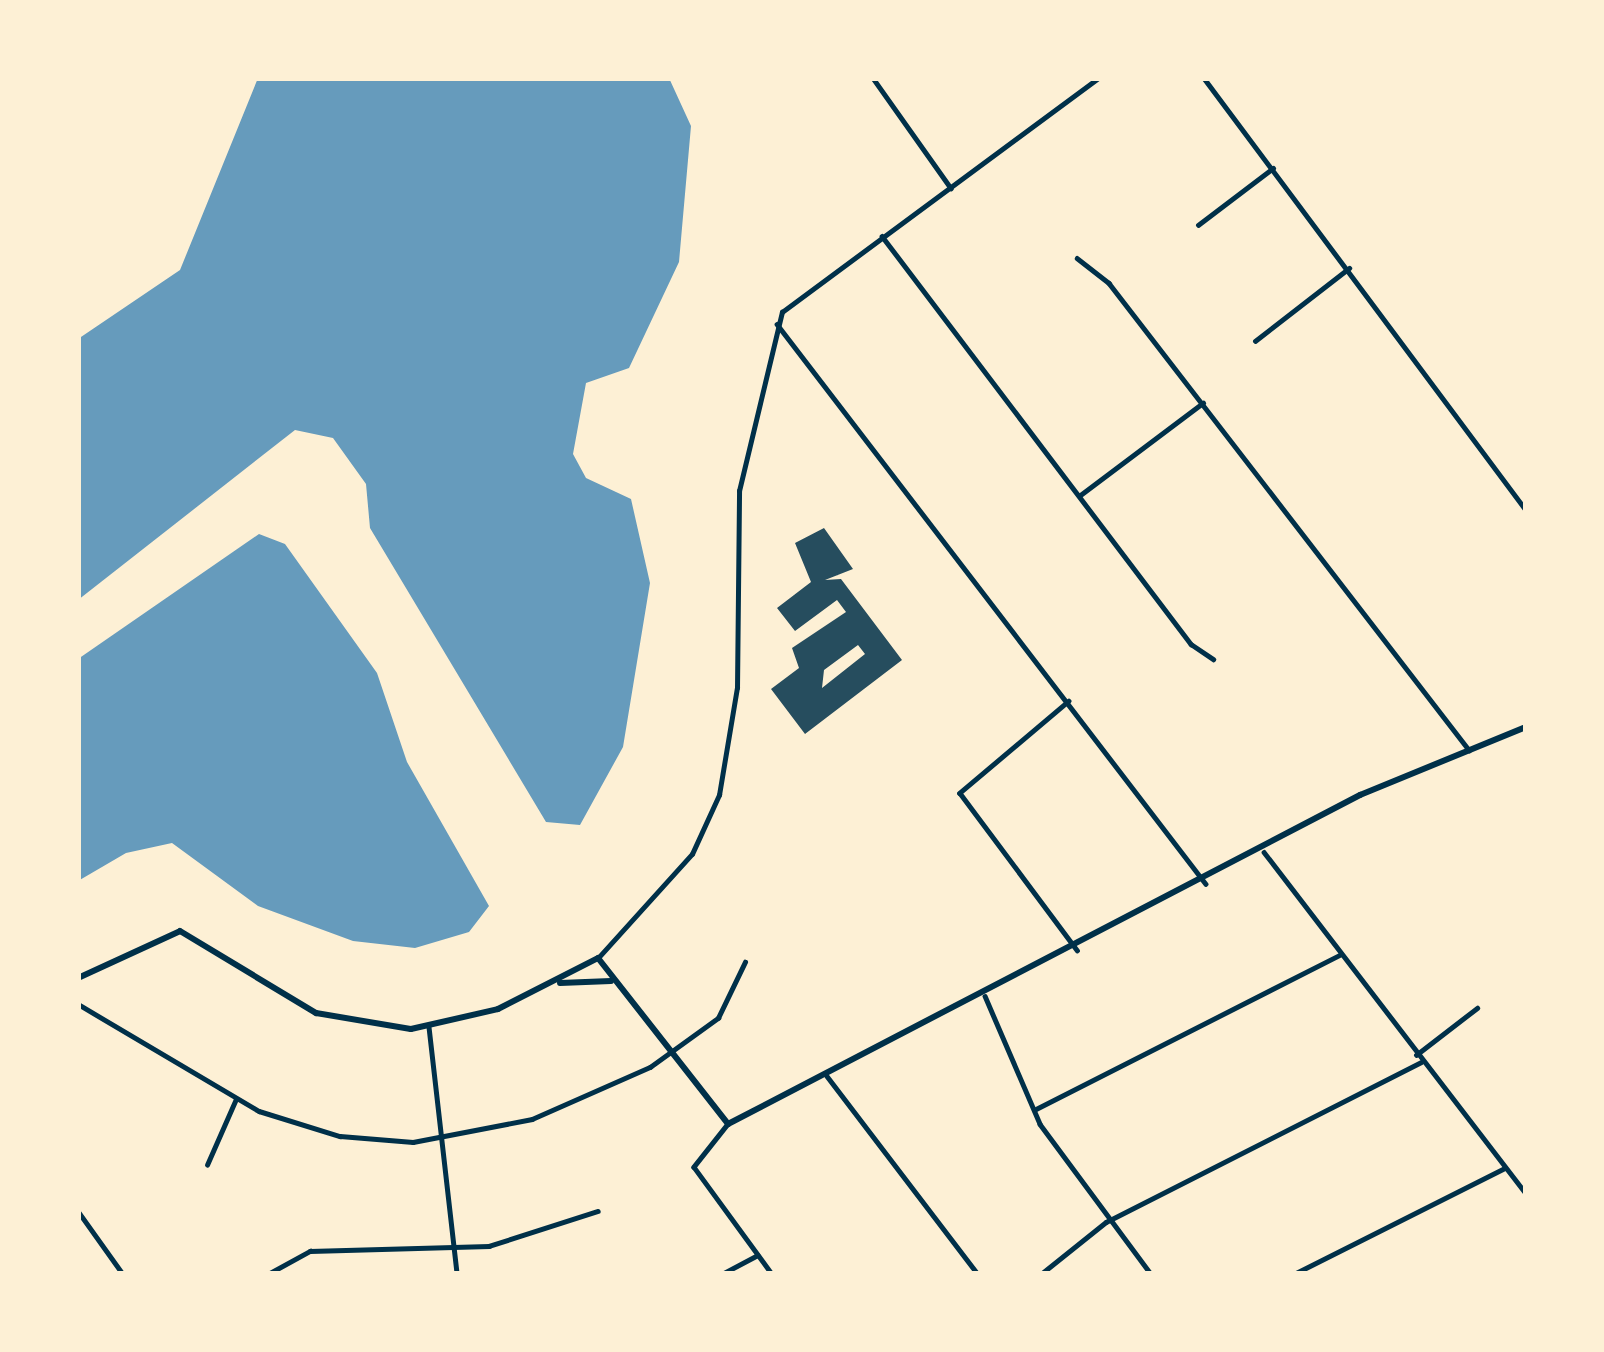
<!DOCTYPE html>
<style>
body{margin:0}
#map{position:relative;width:1604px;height:1352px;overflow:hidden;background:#fdf0d5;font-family:"Open Sans",sans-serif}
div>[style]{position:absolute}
.water>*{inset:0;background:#669bbc}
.building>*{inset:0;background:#264d5e}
.minor>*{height:4.5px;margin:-2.25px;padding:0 2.25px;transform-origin:2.25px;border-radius:2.25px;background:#003049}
.tertiary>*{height:4.5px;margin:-2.25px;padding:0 2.25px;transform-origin:2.25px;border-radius:2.25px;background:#003049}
.secondary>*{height:6px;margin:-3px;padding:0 3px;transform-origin:3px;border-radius:3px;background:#003049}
span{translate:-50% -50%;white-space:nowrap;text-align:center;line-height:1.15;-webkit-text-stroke:9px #fdf0d5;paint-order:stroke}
.frame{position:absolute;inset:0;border:81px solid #fdf0d5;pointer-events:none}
</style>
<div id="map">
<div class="water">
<i style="clip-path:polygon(258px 78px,669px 78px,691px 126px,679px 262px,629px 368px,586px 383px,573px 454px,586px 478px,631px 499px,650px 583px,623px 747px,580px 825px,546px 822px,370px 528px,366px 484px,333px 438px,295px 430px,78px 600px,78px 339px,180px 270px)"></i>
<i style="clip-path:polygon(259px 534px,285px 544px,377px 673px,407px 762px,489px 906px,469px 932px,415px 948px,353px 941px,258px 906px,172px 843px,126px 853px,78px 881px,78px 659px)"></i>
</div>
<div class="building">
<i style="clip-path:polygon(evenodd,824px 528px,853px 569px,825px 580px,841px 579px,902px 660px,805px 734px,771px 689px,799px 668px,792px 648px,846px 612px,837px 600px,795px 631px,777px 608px,811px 582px,795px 543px,824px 528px,858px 645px,865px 654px,822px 688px,824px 670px,858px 645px)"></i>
</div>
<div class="minor">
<i style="left:873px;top:78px;width:135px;rotate:54.7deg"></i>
<i style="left:1204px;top:78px;width:539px;rotate:53.3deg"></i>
<i style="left:1198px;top:225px;width:94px;rotate:-37.2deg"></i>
<i style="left:882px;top:236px;width:512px;rotate:52.86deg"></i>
<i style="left:1191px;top:644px;width:27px;rotate:34deg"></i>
<i style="left:1077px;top:258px;width:41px;rotate:38deg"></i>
<i style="left:1109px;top:283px;width:590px;rotate:52.37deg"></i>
<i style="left:777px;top:324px;width:705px;rotate:52.55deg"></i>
<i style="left:1255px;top:341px;width:119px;rotate:-37.8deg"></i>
<i style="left:1079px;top:496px;width:155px;rotate:-36.9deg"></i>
<i style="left:1069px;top:701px;width:143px;rotate:139.8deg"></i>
<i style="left:960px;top:793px;width:196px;rotate:53.3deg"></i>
<i style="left:985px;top:996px;width:139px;rotate:66.7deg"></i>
<i style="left:1040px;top:1124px;width:187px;rotate:53.5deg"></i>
<i style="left:78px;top:1004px;width:210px;rotate:30.6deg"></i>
<i style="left:259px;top:1111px;width:85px;rotate:17.2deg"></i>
<i style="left:340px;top:1136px;width:73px;rotate:4.7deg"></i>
<i style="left:413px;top:1142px;width:121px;rotate:-10.9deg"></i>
<i style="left:532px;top:1119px;width:129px;rotate:-23.8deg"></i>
<i style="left:650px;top:1067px;width:84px;rotate:-35.8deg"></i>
<i style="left:718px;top:1018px;width:62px;rotate:-64.3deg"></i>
<i style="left:429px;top:1027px;width:249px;rotate:83.5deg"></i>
<i style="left:1416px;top:1055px;width:77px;rotate:-37.6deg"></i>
<i style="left:827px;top:1076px;width:249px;rotate:52.7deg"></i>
<i style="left:1034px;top:1110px;width:344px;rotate:-26.9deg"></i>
<i style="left:728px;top:1124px;width:55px;rotate:128.3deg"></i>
<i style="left:694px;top:1167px;width:132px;rotate:53.9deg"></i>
<i style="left:207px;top:1165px;width:72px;rotate:-66.3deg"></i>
<i style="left:78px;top:1211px;width:77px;rotate:54.5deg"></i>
<i style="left:268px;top:1274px;width:48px;rotate:-28.7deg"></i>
<i style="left:310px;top:1251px;width:179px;rotate:-1.6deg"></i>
<i style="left:489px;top:1246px;width:114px;rotate:-17.8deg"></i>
<i style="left:722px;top:1274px;width:40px;rotate:-28deg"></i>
<i style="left:1041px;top:1274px;width:83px;rotate:-38.7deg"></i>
<i style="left:1106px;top:1222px;width:353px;rotate:-26.9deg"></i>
<i style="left:1294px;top:1274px;width:236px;rotate:-26.7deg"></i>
</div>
<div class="tertiary">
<i style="left:1264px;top:852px;width:431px;rotate:52.5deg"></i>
<i style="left:598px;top:958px;width:140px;rotate:-47.9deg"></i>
<i style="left:692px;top:854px;width:65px;rotate:-65.4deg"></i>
<i style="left:719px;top:795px;width:109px;rotate:-80.5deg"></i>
<i style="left:737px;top:688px;width:197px;rotate:-89.4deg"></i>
<i style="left:739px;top:491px;width:184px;rotate:-76.5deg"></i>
<i style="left:782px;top:312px;width:393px;rotate:-36.5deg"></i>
</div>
<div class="secondary">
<i style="left:78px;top:978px;width:112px;rotate:-24.7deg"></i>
<i style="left:180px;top:931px;width:159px;rotate:31.1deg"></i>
<i style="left:316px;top:1013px;width:96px;rotate:9.6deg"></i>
<i style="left:411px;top:1029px;width:89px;rotate:-12.9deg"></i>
<i style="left:498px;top:1009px;width:112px;rotate:-27deg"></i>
<i style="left:598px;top:958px;width:211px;rotate:51.9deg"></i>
<i style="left:728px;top:1124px;width:713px;rotate:-27.5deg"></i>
<i style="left:1360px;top:795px;width:179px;rotate:-22.3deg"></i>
<i style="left:560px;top:983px;width:51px;rotate:-2.2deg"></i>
</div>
<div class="frame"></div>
</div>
